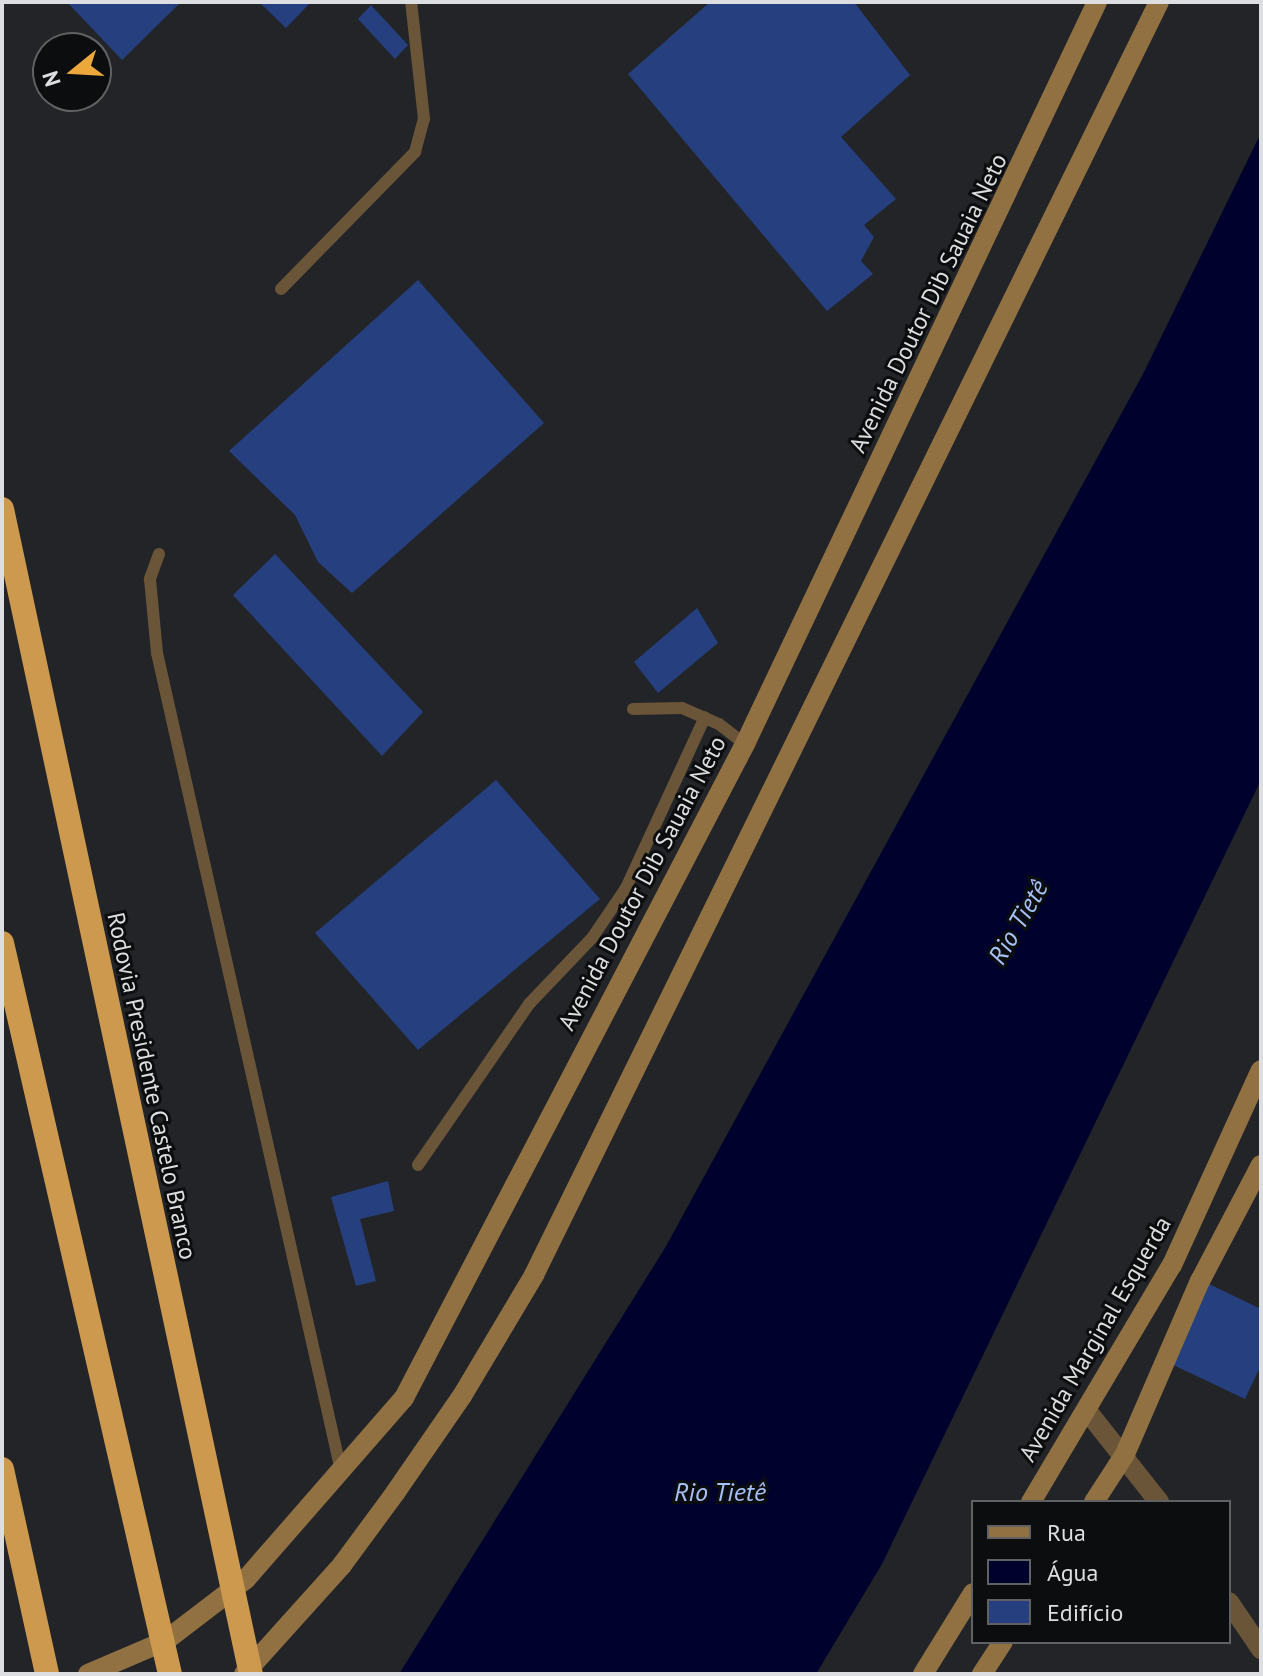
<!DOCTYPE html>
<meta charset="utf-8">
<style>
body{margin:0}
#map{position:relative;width:1263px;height:1676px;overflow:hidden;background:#222428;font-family:"PT Sans",sans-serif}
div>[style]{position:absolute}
.water>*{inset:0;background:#00012d}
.building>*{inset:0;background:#263f7e}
.service>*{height:12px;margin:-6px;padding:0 6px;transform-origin:6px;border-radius:6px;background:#6a5539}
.minor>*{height:20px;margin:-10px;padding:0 10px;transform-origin:10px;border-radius:10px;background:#6a5539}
.secondary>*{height:20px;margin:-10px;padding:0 10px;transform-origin:10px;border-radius:10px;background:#917142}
.motorway>*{height:24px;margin:-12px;padding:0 12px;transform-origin:12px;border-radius:12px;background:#cc994e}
span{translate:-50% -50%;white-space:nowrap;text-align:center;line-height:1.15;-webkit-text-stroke:6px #0c0d0f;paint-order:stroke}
.street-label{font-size:24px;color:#dddee1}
.water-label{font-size:26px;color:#a6c0f8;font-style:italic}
.frame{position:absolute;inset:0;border:4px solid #dddee1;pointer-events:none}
.legend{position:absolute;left:971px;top:1500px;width:260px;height:144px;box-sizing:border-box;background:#0c0d0f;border:2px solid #606163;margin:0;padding:10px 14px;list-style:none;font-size:24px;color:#dddee1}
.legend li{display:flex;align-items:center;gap:16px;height:40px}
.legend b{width:40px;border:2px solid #606163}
.north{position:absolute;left:32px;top:32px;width:80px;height:80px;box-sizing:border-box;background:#0c0d0f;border:2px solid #606163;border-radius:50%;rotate:252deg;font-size:22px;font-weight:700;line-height:32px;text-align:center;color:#dddee1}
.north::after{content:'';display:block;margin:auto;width:28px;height:36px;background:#eda83b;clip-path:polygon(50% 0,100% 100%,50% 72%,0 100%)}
</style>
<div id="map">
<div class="water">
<i style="clip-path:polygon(1261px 133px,1261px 780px,882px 1564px,816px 1674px,399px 1674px,665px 1248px,1143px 374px)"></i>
</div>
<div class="building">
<i style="clip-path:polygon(67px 2px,181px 2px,122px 60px)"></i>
<i style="clip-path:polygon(259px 2px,311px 2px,286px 28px)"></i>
<i style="clip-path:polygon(710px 2px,854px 2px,910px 75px,841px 137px,896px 199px,864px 225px,874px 237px,861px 261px,873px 274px,827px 311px,628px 74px)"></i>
<i style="clip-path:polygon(371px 5px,408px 45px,395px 59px,358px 19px)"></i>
<i style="clip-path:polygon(418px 280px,544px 423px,352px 593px,318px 562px,295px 515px,229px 451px)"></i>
<i style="clip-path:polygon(275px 554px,423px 712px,382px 756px,233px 595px)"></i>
<i style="clip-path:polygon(697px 608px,718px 643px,658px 693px,634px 662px)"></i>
<i style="clip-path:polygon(496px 780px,600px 899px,418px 1050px,315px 933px)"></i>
<i style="clip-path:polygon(388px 1181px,394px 1211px,360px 1219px,376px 1281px,356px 1286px,331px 1197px)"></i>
<i style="clip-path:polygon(1205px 1282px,1261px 1309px,1261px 1365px,1245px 1399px,1167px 1362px)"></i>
</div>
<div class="service">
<i style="left:281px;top:289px;width:192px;rotate:-45.6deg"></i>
<i style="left:415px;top:152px;width:34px;rotate:-75deg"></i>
<i style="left:424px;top:119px;width:118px;rotate:-96.3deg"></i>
<i style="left:159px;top:554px;width:27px;rotate:110deg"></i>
<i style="left:150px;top:579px;width:74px;rotate:84.6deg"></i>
<i style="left:157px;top:653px;width:838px;rotate:77.32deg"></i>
<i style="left:633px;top:709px;width:49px;rotate:-1.2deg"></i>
<i style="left:682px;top:708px;width:40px;rotate:23.4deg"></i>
<i style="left:719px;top:724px;width:33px;rotate:38deg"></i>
<i style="left:418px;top:1165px;width:196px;rotate:-55.4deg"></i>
<i style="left:529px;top:1004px;width:91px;rotate:-46.3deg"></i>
<i style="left:592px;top:938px;width:60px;rotate:-55.8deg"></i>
<i style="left:626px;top:888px;width:188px;rotate:-65.2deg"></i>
</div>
<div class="minor">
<i style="left:1088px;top:1412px;width:115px;rotate:51.7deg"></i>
<i style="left:1229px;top:1602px;width:57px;rotate:55.8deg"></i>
</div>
<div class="secondary">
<i style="left:1031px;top:1502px;width:276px;rotate:-59.3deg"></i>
<i style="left:1172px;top:1265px;width:214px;rotate:-65.5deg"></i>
<i style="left:1094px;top:1502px;width:57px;rotate:-57.1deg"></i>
<i style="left:1125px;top:1454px;width:189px;rotate:-66.6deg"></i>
<i style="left:1200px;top:1281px;width:131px;rotate:-62.3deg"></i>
<i style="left:88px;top:1674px;width:84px;rotate:-23.2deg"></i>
<i style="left:165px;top:1641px;width:102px;rotate:-37.4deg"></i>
<i style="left:246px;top:1579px;width:240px;rotate:-48.9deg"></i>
<i style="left:404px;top:1398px;width:738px;rotate:-62.46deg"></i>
<i style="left:745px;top:744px;width:821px;rotate:-64.62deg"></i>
<i style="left:244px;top:1674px;width:147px;rotate:-48deg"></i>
<i style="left:342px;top:1565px;width:89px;rotate:-53.6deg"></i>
<i style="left:395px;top:1493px;width:118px;rotate:-55.4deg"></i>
<i style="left:462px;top:1396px;width:141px;rotate:-59.2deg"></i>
<i style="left:534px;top:1275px;width:1418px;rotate:-63.85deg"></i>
<i style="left:923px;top:1674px;width:95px;rotate:-58.3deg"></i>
<i style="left:982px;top:1674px;width:38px;rotate:-57deg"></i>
</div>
<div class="motorway">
<i style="left:2px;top:509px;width:1191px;rotate:77.94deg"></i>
<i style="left:2px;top:943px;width:750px;rotate:77.06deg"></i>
<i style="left:2px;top:1469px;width:210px;rotate:77.6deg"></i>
</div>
<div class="street-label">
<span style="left:928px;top:303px;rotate:-64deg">Avenida Doutor Dib Sauaia Neto</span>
<span style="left:642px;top:883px;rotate:-62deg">Avenida Doutor Dib Sauaia Neto</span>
<span style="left:152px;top:1086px;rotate:78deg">Rodovia Presidente Castelo Branco</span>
<span style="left:1095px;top:1339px;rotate:-60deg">Avenida Marginal Esquerda</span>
</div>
<div class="water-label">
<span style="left:1018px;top:922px;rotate:-60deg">Rio Tietê</span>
<span style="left:720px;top:1492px">Rio Tietê</span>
</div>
<div class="frame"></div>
<ul class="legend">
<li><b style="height:10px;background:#917142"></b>Rua</li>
<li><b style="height:22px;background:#00012d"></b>Água</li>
<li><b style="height:22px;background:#263f7e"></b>Edifício</li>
</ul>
<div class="north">N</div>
</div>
